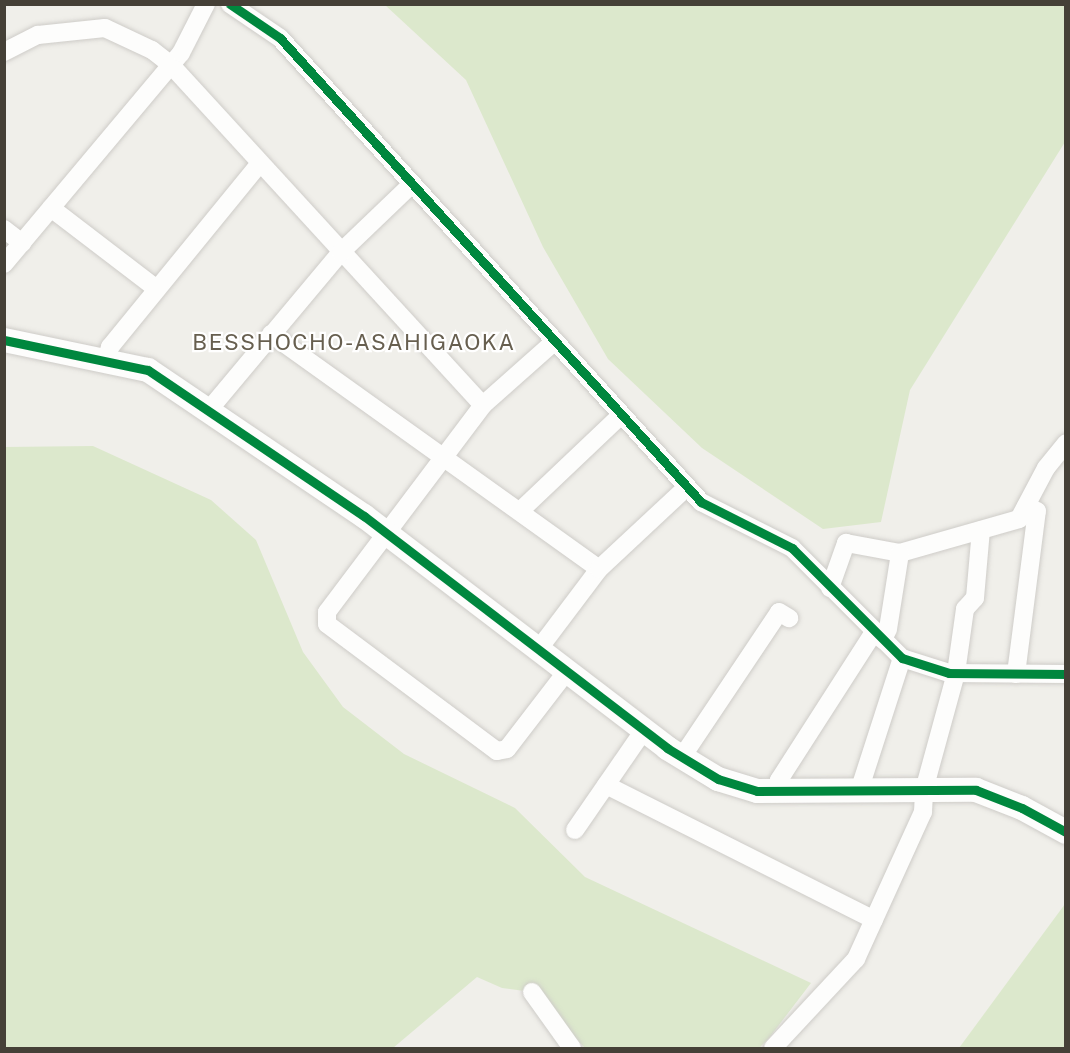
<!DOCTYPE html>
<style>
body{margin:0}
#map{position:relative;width:1070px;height:1053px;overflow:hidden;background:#f0efea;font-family:"Public Sans",sans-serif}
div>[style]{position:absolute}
.green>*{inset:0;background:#dce8cc}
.roads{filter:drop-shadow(0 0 2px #ceccc8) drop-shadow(0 0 2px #ceccc8)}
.minor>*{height:18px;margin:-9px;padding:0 9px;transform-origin:9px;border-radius:9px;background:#fdfdfc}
.tertiary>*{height:24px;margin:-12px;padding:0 12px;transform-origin:12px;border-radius:12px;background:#fdfdfc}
.cycleway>*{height:9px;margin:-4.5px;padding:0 4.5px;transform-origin:4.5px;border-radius:4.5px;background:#00873e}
span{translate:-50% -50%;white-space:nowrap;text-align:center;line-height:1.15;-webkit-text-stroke:4.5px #fff;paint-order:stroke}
.quarter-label{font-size:22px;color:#675f4f;letter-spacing:1.5px}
.frame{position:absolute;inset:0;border:6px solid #454037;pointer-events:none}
</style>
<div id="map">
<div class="green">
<i style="clip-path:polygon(385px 5px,1065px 5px,1065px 142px,910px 390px,881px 522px,823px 529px,702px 448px,608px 359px,543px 247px,466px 80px)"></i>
<i style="clip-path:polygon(93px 446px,211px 500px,256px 540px,303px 652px,343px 707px,404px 754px,515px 808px,585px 877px,811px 983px,769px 1038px,759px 1048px,585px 1048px,532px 992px,502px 988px,477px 977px,393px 1048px,5px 1048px,4px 447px)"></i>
<i style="clip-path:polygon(1065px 904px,1065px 1048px,959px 1048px)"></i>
</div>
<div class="roads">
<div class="minor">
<i style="left:230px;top:4px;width:60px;rotate:34.2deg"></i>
<i style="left:280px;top:38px;width:627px;rotate:47.78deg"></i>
<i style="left:701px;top:502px;width:102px;rotate:26.8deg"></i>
<i style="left:792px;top:548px;width:156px;rotate:45deg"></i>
<i style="left:902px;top:658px;width:49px;rotate:17.7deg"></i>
<i style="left:949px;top:673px;width:117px;rotate:0.5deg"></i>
<i style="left:4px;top:52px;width:38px;rotate:-27deg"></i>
<i style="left:38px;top:35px;width:67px;rotate:-6deg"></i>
<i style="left:105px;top:28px;width:52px;rotate:25.1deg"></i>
<i style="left:152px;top:50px;width:24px;rotate:38deg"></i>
<i style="left:171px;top:65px;width:461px;rotate:47.5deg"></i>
<i style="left:51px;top:208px;width:133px;rotate:37.4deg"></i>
<i style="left:4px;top:229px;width:23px;rotate:38deg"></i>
<i style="left:4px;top:264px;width:275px;rotate:-50deg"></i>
<i style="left:181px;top:53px;width:55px;rotate:-63deg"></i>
<i style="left:271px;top:334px;width:403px;rotate:35.6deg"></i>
<i style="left:555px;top:341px;width:96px;rotate:138.4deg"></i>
<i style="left:483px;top:405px;width:259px;rotate:127deg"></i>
<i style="left:327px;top:612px;width:12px;rotate:90deg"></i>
<i style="left:327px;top:624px;width:212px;rotate:36.8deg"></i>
<i style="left:497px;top:751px;width:10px;rotate:-11deg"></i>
<i style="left:507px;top:749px;width:98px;rotate:-52.4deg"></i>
<i style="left:106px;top:361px;width:15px;rotate:-74deg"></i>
<i style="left:110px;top:347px;width:237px;rotate:-50.8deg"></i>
<i style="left:208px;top:411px;width:207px;rotate:-50.1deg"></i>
<i style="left:341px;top:252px;width:98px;rotate:-43.8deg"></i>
<i style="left:520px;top:511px;width:139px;rotate:-43.5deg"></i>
<i style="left:830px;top:588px;width:48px;rotate:-70.4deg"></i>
<i style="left:846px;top:543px;width:55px;rotate:10.5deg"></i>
<i style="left:900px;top:553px;width:124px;rotate:-15.9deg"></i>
<i style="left:1019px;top:519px;width:58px;rotate:-62.1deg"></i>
<i style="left:1046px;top:468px;width:32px;rotate:-51deg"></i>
<i style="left:883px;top:640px;width:12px;rotate:-66deg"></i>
<i style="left:888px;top:629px;width:77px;rotate:-81deg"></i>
<i style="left:538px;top:650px;width:101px;rotate:-53deg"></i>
<i style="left:599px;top:569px;width:120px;rotate:-43deg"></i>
<i style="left:1016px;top:674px;width:164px;rotate:-82.7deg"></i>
<i style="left:1037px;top:511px;width:12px;rotate:-156deg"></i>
<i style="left:682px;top:757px;width:174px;rotate:-56.2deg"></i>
<i style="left:779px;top:612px;width:12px;rotate:31deg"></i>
<i style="left:606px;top:785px;width:300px;rotate:26.7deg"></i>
<i style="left:779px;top:791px;width:11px;rotate:-90deg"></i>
<i style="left:779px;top:780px;width:176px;rotate:-57.3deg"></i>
<i style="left:859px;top:791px;width:140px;rotate:-72.1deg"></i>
<i style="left:575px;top:830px;width:121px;rotate:-55.4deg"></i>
<i style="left:532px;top:992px;width:69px;rotate:54.5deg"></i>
<i style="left:773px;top:1048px;width:122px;rotate:-47deg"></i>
<i style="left:856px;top:959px;width:162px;rotate:-65.5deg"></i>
<i style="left:923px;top:812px;width:22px;rotate:-87deg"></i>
<i style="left:924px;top:790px;width:121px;rotate:-74.7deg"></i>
<i style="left:956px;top:673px;width:65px;rotate:-82deg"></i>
<i style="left:965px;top:609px;width:15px;rotate:-48deg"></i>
<i style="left:975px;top:598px;width:68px;rotate:-85deg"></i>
</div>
<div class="tertiary">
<i style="left:4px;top:340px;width:147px;rotate:11.8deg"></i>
<i style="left:148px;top:370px;width:261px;rotate:34.1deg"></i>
<i style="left:364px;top:516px;width:382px;rotate:37.4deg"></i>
<i style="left:667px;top:748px;width:60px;rotate:31.3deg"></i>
<i style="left:718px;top:779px;width:41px;rotate:17.1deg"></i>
<i style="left:757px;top:791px;width:219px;rotate:-0.3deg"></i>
<i style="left:976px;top:790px;width:49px;rotate:21.4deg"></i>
<i style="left:1022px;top:808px;width:50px;rotate:28.6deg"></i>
</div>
</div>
<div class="cycleway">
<i style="left:230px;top:4px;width:60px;rotate:34.2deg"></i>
<i style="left:280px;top:38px;width:627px;rotate:47.78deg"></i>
<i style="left:701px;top:502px;width:102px;rotate:26.8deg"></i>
<i style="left:792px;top:548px;width:156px;rotate:45deg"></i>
<i style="left:902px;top:658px;width:49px;rotate:17.7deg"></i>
<i style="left:949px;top:673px;width:117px;rotate:0.5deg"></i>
<i style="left:4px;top:340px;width:147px;rotate:11.8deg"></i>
<i style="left:148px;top:370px;width:261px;rotate:34.1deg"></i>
<i style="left:364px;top:516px;width:382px;rotate:37.4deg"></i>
<i style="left:667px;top:748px;width:60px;rotate:31.3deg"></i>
<i style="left:718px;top:779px;width:41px;rotate:17.1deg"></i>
<i style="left:757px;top:791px;width:219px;rotate:-0.3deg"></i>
<i style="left:976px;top:790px;width:49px;rotate:21.4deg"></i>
<i style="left:1022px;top:808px;width:50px;rotate:28.6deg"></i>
</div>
<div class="quarter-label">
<span style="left:354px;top:343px">BESSHOCHO-ASAHIGAOKA</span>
</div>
<div class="frame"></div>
</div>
